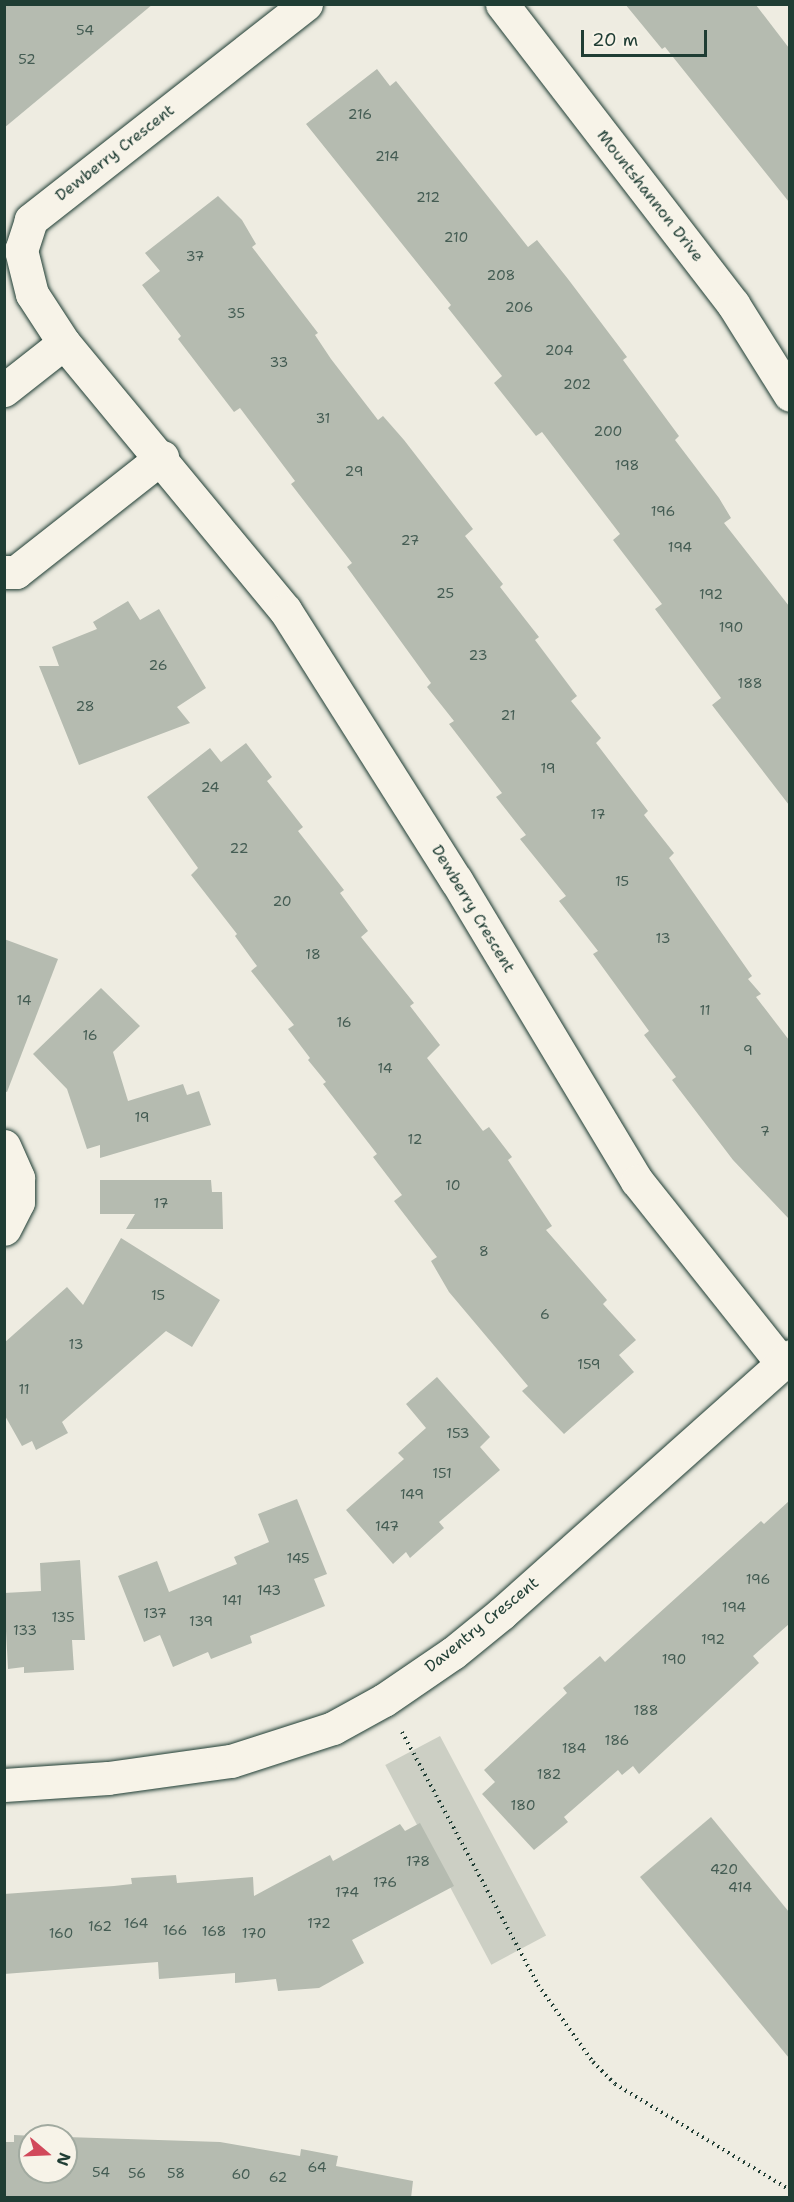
<!DOCTYPE html>
<html>
<head>
<meta charset="utf-8">
<style>
  body { margin:0 }
  #map { position:relative; width:794px; height:2202px; overflow:hidden; background:#eeece1; font-family:"Shantell Sans",sans-serif }
  div>[style] { position:absolute }
  .green>* { inset:0; background:#cccfc4; transform-origin:0 0 }
  .building>* { inset:0; background:#b5bbb0 }
  .path>* { height:4px; margin-top:-2px; transform-origin:0; background:repeating-linear-gradient(90deg,#1f3d34 0 1.5px,transparent 0 6px) }
  .roads { filter:drop-shadow(0 0 2px #1f3d34) drop-shadow(0 0 2px #1f3d34) }
  .minor>* { height:33px; margin:-16.5px; padding:0 16.5px; transform-origin:16.5px; border-radius:16.5px; background:#f7f3e8 }
  span { translate:-50% -50%; white-space:nowrap; text-align:center; line-height:1.15; -webkit-text-stroke:4.5px #f7f3e8; paint-order:stroke }
  .number-label { font-size:14px; color:#445c53 }
  .number-label span { -webkit-text-stroke-width:0 }
  .street-label { font-size:16px; color:#1f3d34 }
  .frame { position:absolute; inset:0; border:6px solid #1f3d34; pointer-events:none }
  .north { position:absolute; left:18px; top:2124px; width:60px; height:60px; box-sizing:border-box; background:#f7f3e8; border:2px solid #a1aaa0; border-radius:50%; rotate:109deg; font-size:16px; font-weight:700; line-height:24px; text-align:center; color:#1f3d34 }
  .north::after { content:''; display:block; margin:auto; width:21px; height:27px; background:#d1495b; clip-path:polygon(50% 0,100% 100%,50% 72%,0 100%) }
  .scale { position:absolute; left:581px; top:30px; width:126px; height:27px; box-sizing:border-box; border:3px solid #1f3d34; border-top:0; padding-left:8px; font-size:18px; line-height:21px; white-space:nowrap; color:#1f3d34; -webkit-text-stroke:4px #f7f3e8; paint-order:stroke }
</style>
</head>
<body>
<div id="map">
  <div class="green">
    <i style="left:440px;top:1736px;width:226px;height:62px;rotate:62deg"></i>
  </div>
  <div class="building">
    <i style="clip-path:polygon(4px 4px,153px 4px,4px 128px)"></i>
    <i style="clip-path:polygon(625px 4px,756px 5px,789px 48px,789px 202px,665px 47px,662px 49px)"></i>
    <i style="clip-path:polygon(377px 69px,390px 86px,396px 81px,528px 247px,537px 240px,568px 279px,627px 357px,623px 360px,679px 436px,675px 440px,719px 498px,731px 518px,724px 523px,789px 606px,789px 805px,712px 705px,721px 698px,655px 609px,662px 604px,613px 540px,620px 534px,542px 432px,536px 436px,494px 383px,502px 376px,448px 308px,451px 305px,306px 124px)"></i>
    <i style="clip-path:polygon(218px 196px,242px 220px,256px 244px,252px 247px,318px 333px,315px 335px,331px 359px,378px 420px,383px 416px,404px 440px,473px 529px,465px 536px,503px 584px,500px 587px,539px 637px,535px 640px,577px 696px,571px 701px,601px 738px,596px 743px,648px 811px,644px 815px,674px 853px,669px 858px,752px 976px,748px 979px,761px 994px,756px 997px,789px 1040px,789px 1219px,733px 1160px,672px 1080px,676px 1077px,644px 1035px,649px 1031px,593px 954px,598px 951px,559px 901px,566px 896px,520px 839px,526px 835px,496px 797px,502px 793px,449px 724px,454px 721px,427px 687px,431px 683px,347px 567px,352px 563px,291px 484px,295px 481px,240px 408px,234px 412px,178px 339px,181px 336px,142px 285px,160px 271px,145px 253px)"></i>
    <i style="clip-path:polygon(128px 601px,140px 620px,159px 609px,206px 688px,177px 707px,190px 723px,79px 765px,39px 666px,59px 666px,52px 647px,97px 629px,93px 622px)"></i>
    <i style="clip-path:polygon(246px 743px,272px 777px,267px 781px,303px 827px,298px 831px,344px 890px,340px 893px,368px 931px,361px 937px,414px 1003px,410px 1006px,440px 1045px,427px 1058px,483px 1131px,489px 1127px,512px 1157px,508px 1160px,552px 1226px,546px 1230px,607px 1300px,603px 1304px,636px 1340px,619px 1355px,634px 1372px,564px 1434px,522px 1391px,528px 1386px,449px 1292px,431px 1261px,437px 1257px,394px 1201px,402px 1195px,373px 1157px,377px 1154px,323px 1084px,326px 1082px,308px 1060px,310px 1058px,288px 1029px,294px 1025px,251px 971px,257px 966px,235px 936px,237px 934px,191px 875px,198px 868px,147px 797px,210px 748px,221px 762px)"></i>
    <i style="clip-path:polygon(4px 939px,58px 959px,7px 1092px,4px 1091px)"></i>
    <i style="clip-path:polygon(101px 988px,140px 1026px,113px 1052px,128px 1101px,183px 1084px,187px 1095px,199px 1091px,211px 1125px,100px 1158px,100px 1145px,87px 1149px,67px 1089px,33px 1054px)"></i>
    <i style="clip-path:polygon(100px 1180px,211px 1180px,212px 1192px,222px 1192px,223px 1229px,126px 1229px,135px 1214px,100px 1214px)"></i>
    <i style="clip-path:polygon(121px 1238px,220px 1300px,192px 1347px,166px 1331px,62px 1422px,68px 1433px,36px 1450px,32px 1441px,22px 1446px,4px 1414px,4px 1343px,67px 1287px,83px 1305px)"></i>
    <i style="clip-path:polygon(437px 1377px,490px 1437px,480px 1447px,500px 1470px,439px 1522px,444px 1528px,428px 1542px,410px 1558px,406px 1552px,393px 1564px,346px 1510px,404px 1459px,398px 1453px,426px 1428px,406px 1404px)"></i>
    <i style="clip-path:polygon(297px 1499px,327px 1574px,314px 1579px,325px 1606px,250px 1636px,252px 1643px,211px 1659px,208px 1652px,173px 1667px,160px 1635px,144px 1642px,118px 1576px,157px 1561px,169px 1592px,237px 1564px,234px 1557px,269px 1542px,258px 1514px)"></i>
    <i style="clip-path:polygon(789px 1501px,789px 1624px,753px 1656px,759px 1663px,639px 1774px,633px 1766px,622px 1775px,618px 1770px,564px 1817px,568px 1822px,534px 1850px,482px 1794px,495px 1782px,484px 1770px,567px 1693px,563px 1688px,600px 1656px,605px 1662px,761px 1521px,764px 1524px)"></i>
    <i style="clip-path:polygon(80px 1560px,85px 1640px,72px 1640px,74px 1670px,24px 1673px,24px 1667px,8px 1669px,4px 1593px,41px 1591px,40px 1563px)"></i>
    <i style="clip-path:polygon(711px 1817px,789px 1912px,789px 2058px,640px 1877px)"></i>
    <i style="clip-path:polygon(420px 1823px,454px 1886px,352px 1940px,364px 1963px,319px 1988px,278px 1991px,276px 1979px,235px 1983px,235px 1973px,159px 1979px,158px 1962px,4px 1974px,4px 1894px,114px 1886px,132px 1884px,131px 1878px,176px 1875px,177px 1883px,253px 1877px,254px 1896px,330px 1855px,333px 1861px,400px 1824px,405px 1831px)"></i>
    <i style="clip-path:polygon(14px 2135px,36px 2136px,30px 2136px,30px 2172px,66px 2172px,66px 2137px,220px 2142px,300px 2156px,301px 2149px,338px 2156px,336px 2166px,413px 2181px,411px 2198px,4px 2198px,4px 2142px,14px 2142px)"></i>
  </div>
  <div class="path">
    <i style="left:402px;top:1732px;width:287px;rotate:61.7deg"></i>
    <i style="left:538px;top:1985px;width:95px;rotate:54.5deg"></i>
    <i style="left:593px;top:2062px;width:31px;rotate:45deg"></i>
    <i style="left:615px;top:2084px;width:205px;rotate:31.2deg"></i>
  </div>
  <div class="roads">
    <div class="minor">
      <i style="left:306px;top:4px;width:350px;rotate:141.9deg"></i>
      <i style="left:31px;top:220px;width:32px;rotate:108deg"></i>
      <i style="left:21px;top:250px;width:45px;rotate:76deg"></i>
      <i style="left:32px;top:294px;width:59px;rotate:56.9deg"></i>
      <i style="left:64px;top:343px;width:347px;rotate:50.4deg"></i>
      <i style="left:285px;top:610px;width:320px;rotate:57.7deg"></i>
      <i style="left:456px;top:880px;width:351px;rotate:59deg"></i>
      <i style="left:637px;top:1181px;width:233px;rotate:51.5deg"></i>
      <i style="left:502px;top:4px;width:379px;rotate:52.4deg"></i>
      <i style="left:733px;top:304px;width:107px;rotate:57.9deg"></i>
      <i style="left:4px;top:390px;width:76px;rotate:-38.1deg"></i>
      <i style="left:4px;top:572px;width:12px"></i>
      <i style="left:16px;top:572px;width:186px;rotate:-38.2deg"></i>
      <i style="left:4px;top:1146px;width:35px;rotate:66deg"></i>
      <i style="left:18px;top:1178px;width:24px;rotate:90deg"></i>
      <i style="left:18px;top:1202px;width:30px;rotate:117deg"></i>
      <i style="left:4px;top:1785px;width:104px;rotate:-3.9deg"></i>
      <i style="left:108px;top:1778px;width:124px;rotate:-7.9deg"></i>
      <i style="left:231px;top:1761px;width:107px;rotate:-17.9deg"></i>
      <i style="left:333px;top:1728px;width:58px;rotate:-28.8deg"></i>
      <i style="left:384px;top:1700px;width:83px;rotate:-34.3deg"></i>
      <i style="left:453px;top:1653px;width:63px;rotate:-39.2deg"></i>
      <i style="left:502px;top:1613px;width:386px;rotate:-41.7deg"></i>
    </div>
  </div>
  <div class="number-label">
    <span style="left:85px;top:30px">54</span>
    <span style="left:27px;top:59px">52</span>
    <span style="left:360px;top:114px">216</span>
    <span style="left:387px;top:156px">214</span>
    <span style="left:428px;top:197px">212</span>
    <span style="left:456px;top:237px">210</span>
    <span style="left:195px;top:256px">37</span>
    <span style="left:501px;top:275px">208</span>
    <span style="left:519px;top:307px">206</span>
    <span style="left:236px;top:313px">35</span>
    <span style="left:559px;top:350px">204</span>
    <span style="left:279px;top:362px">33</span>
    <span style="left:577px;top:384px">202</span>
    <span style="left:323px;top:418px">31</span>
    <span style="left:608px;top:431px">200</span>
    <span style="left:627px;top:465px">198</span>
    <span style="left:354px;top:471px">29</span>
    <span style="left:663px;top:511px">196</span>
    <span style="left:410px;top:540px">27</span>
    <span style="left:680px;top:547px">194</span>
    <span style="left:445px;top:593px">25</span>
    <span style="left:711px;top:594px">192</span>
    <span style="left:731px;top:627px">190</span>
    <span style="left:478px;top:655px">23</span>
    <span style="left:158px;top:665px">26</span>
    <span style="left:750px;top:683px">188</span>
    <span style="left:85px;top:706px">28</span>
    <span style="left:508px;top:715px">21</span>
    <span style="left:548px;top:768px">19</span>
    <span style="left:210px;top:787px">24</span>
    <span style="left:598px;top:814px">17</span>
    <span style="left:239px;top:848px">22</span>
    <span style="left:622px;top:881px">15</span>
    <span style="left:282px;top:901px">20</span>
    <span style="left:663px;top:938px">13</span>
    <span style="left:313px;top:954px">18</span>
    <span style="left:24px;top:1000px">14</span>
    <span style="left:705px;top:1010px">11</span>
    <span style="left:344px;top:1022px">16</span>
    <span style="left:90px;top:1035px">16</span>
    <span style="left:748px;top:1050px">9</span>
    <span style="left:385px;top:1068px">14</span>
    <span style="left:142px;top:1117px">19</span>
    <span style="left:765px;top:1131px">7</span>
    <span style="left:415px;top:1139px">12</span>
    <span style="left:453px;top:1185px">10</span>
    <span style="left:161px;top:1203px">17</span>
    <span style="left:484px;top:1251px">8</span>
    <span style="left:158px;top:1295px">15</span>
    <span style="left:545px;top:1314px">6</span>
    <span style="left:76px;top:1344px">13</span>
    <span style="left:589px;top:1364px">159</span>
    <span style="left:24px;top:1389px">11</span>
    <span style="left:458px;top:1433px">153</span>
    <span style="left:442px;top:1473px">151</span>
    <span style="left:412px;top:1494px">149</span>
    <span style="left:387px;top:1526px">147</span>
    <span style="left:298px;top:1558px">145</span>
    <span style="left:758px;top:1579px">196</span>
    <span style="left:269px;top:1590px">143</span>
    <span style="left:232px;top:1600px">141</span>
    <span style="left:734px;top:1607px">194</span>
    <span style="left:155px;top:1613px">137</span>
    <span style="left:63px;top:1617px">135</span>
    <span style="left:201px;top:1621px">139</span>
    <span style="left:25px;top:1630px">133</span>
    <span style="left:713px;top:1639px">192</span>
    <span style="left:674px;top:1659px">190</span>
    <span style="left:646px;top:1710px">188</span>
    <span style="left:617px;top:1740px">186</span>
    <span style="left:574px;top:1748px">184</span>
    <span style="left:549px;top:1774px">182</span>
    <span style="left:523px;top:1805px">180</span>
    <span style="left:418px;top:1861px">178</span>
    <span style="left:724px;top:1869px">420</span>
    <span style="left:385px;top:1882px">176</span>
    <span style="left:740px;top:1887px">414</span>
    <span style="left:347px;top:1892px">174</span>
    <span style="left:136px;top:1923px">164</span>
    <span style="left:319px;top:1923px">172</span>
    <span style="left:100px;top:1926px">162</span>
    <span style="left:175px;top:1930px">166</span>
    <span style="left:214px;top:1931px">168</span>
    <span style="left:61px;top:1933px">160</span>
    <span style="left:254px;top:1933px">170</span>
    <span style="left:317px;top:2167px">64</span>
    <span style="left:101px;top:2172px">54</span>
    <span style="left:137px;top:2173px">56</span>
    <span style="left:176px;top:2173px">58</span>
    <span style="left:241px;top:2174px">60</span>
    <span style="left:278px;top:2177px">62</span>
  </div>
  <div class="street-label">
    <span style="left:115px;top:153px;rotate:-38deg">Dewberry Crescent</span>
    <span style="left:650px;top:196px;rotate:52deg">Mountshannon Drive</span>
    <span style="left:473px;top:909px;rotate:59deg">Dewberry Crescent</span>
    <span style="left:482px;top:1625px;rotate:-39deg">Daventry Crescent</span>
  </div>
  <div class="frame"></div>
  <div class="north">N</div>
  <div class="scale">20 m</div>
</div>
</body>
</html>
